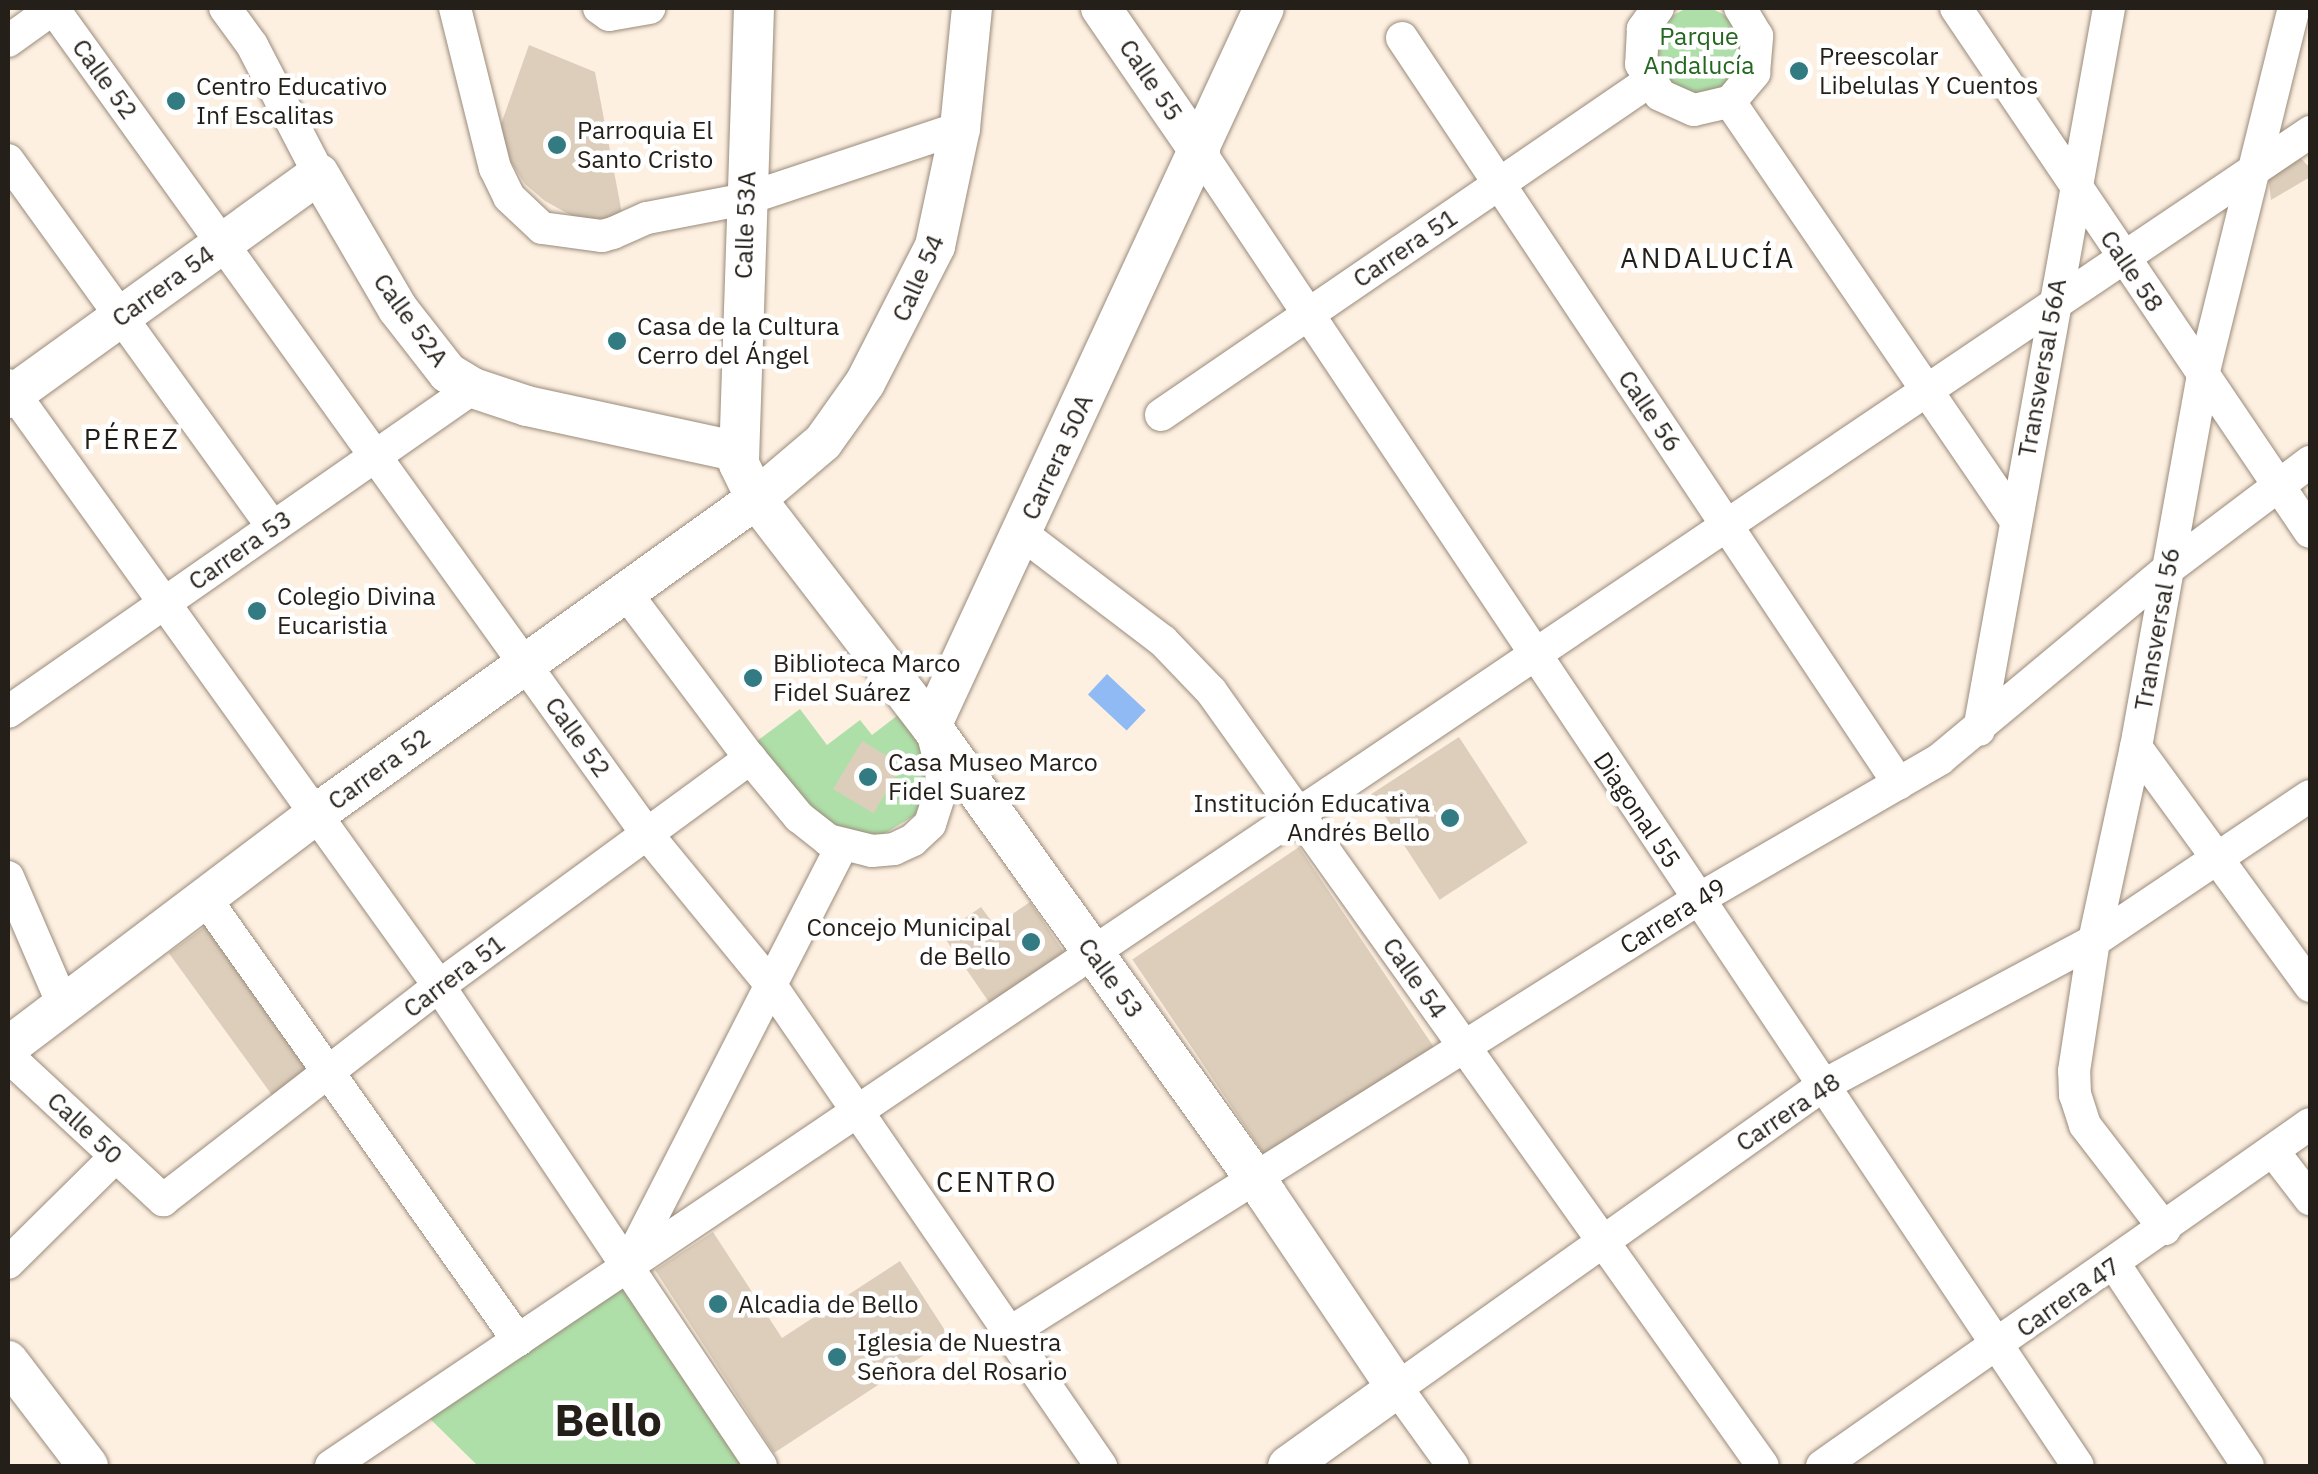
<!DOCTYPE html>
<html>
<head>
<meta charset="utf-8">
<style>
  body { margin:0 }
  #map { position:relative; width:2318px; height:1474px; overflow:hidden; background:#fdf0e1; font-family:"IBM Plex Sans",sans-serif }
  div>[style] { position:absolute }
  .green>* { inset:0; background:#afdfa9 }
  .round { border-radius:50% }
  .water>* { inset:0; background:#8fbaf3; transform-origin:0 0 }
  .building>* { inset:0; background:#dccebb; transform-origin:0 0 }
  .roads { filter:drop-shadow(0 0 2px #9a8b7b) drop-shadow(0 0 2px #9a8b7b) }
  .minor>* { height:32px; margin:-16px; padding:0 16px; transform-origin:16px; border-radius:16px; background:#fff }
  .major>* { height:40px; margin:-20px; padding:0 20px; transform-origin:20px; border-radius:20px; background:#fff }
  .dots>* { width:28px; height:28px; translate:-50% -50%; box-sizing:border-box; border:5px solid #fff; border-radius:50% }
  span { translate:-50% -50%; white-space:nowrap; text-align:center; line-height:1.15; -webkit-text-stroke:9px #fff; paint-order:stroke }
  .park-label { font-size:25px; color:#256720 }
  .poi-label { font-size:25px; color:#251f19 }
  .left { translate:0 -50%; text-align:left }
  .right { translate:-100% -50%; text-align:right }
  .street-label { font-size:25px; color:#251f19 }
  .neighbourhood-label { font-size:28px; color:#251f19; letter-spacing:2.5px }
  .town-label { font-size:45px; color:#251f19; font-weight:700 }
  .frame { position:absolute; inset:0; border:10px solid #251f19; pointer-events:none }
</style>
</head>
<body>
<div id="map">
  <div class="green">
    <i class="round" style="left:1656px;top:7px;width:86px;height:86px"></i>
    <i style="clip-path:polygon(800px 709px,827px 745px,860px 720px,872px 735px,902px 712px,918px 735px,931px 766px,926px 798px,915px 815px,874px 840px,847px 833px,812px 812px,757px 741px)"></i>
    <i style="clip-path:polygon(627px 1266px,744px 1466px,478px 1466px,418px 1407px)"></i>
  </div>
  <div class="water">
    <i style="left:1107px;top:674px;width:53px;height:28px;rotate:43deg"></i>
  </div>
  <div class="building">
    <i style="clip-path:polygon(529px 45px,595px 72px,624px 224px,574px 217px,545px 201px,525px 184px,511px 162px,500px 127px)"></i>
    <i style="clip-path:polygon(2298px 155px,2310px 168px,2310px 177px,2271px 200px,2268px 173px)"></i>
    <i style="left:1459px;top:737px;width:126px;height:105px;rotate:57deg"></i>
    <i style="left:862px;top:741px;width:47px;height:56px;rotate:31deg"></i>
    <i style="left:1299px;top:847px;width:246px;height:201px;rotate:56deg"></i>
    <i style="clip-path:polygon(1030px 902px,1067px 957px,993px 1008px,942px 934px,981px 907px,995px 926px)"></i>
    <i style="left:210px;top:923px;width:181px;height:51px;rotate:54deg"></i>
    <i style="clip-path:polygon(713px 1232px,782px 1338px,900px 1261px,950px 1338px,774px 1453px,655px 1270px)"></i>
  </div>
  <div class="roads">
    <div class="minor">
      <i style="left:53px;top:8px;width:1017px;rotate:54.28deg"></i>
      <i style="left:647px;top:834px;width:194px;rotate:50.6deg"></i>
      <i style="left:770px;top:984px;width:585px;rotate:55.52deg"></i>
      <i style="left:225px;top:8px;width:46px;rotate:53.9deg"></i>
      <i style="left:252px;top:45px;width:145px;rotate:62.6deg"></i>
      <i style="left:455px;top:8px;width:165px;rotate:76deg"></i>
      <i style="left:495px;top:168px;width:32px;rotate:64deg"></i>
      <i style="left:509px;top:197px;width:45px;rotate:43.2deg"></i>
      <i style="left:542px;top:228px;width:61px;rotate:7.6deg"></i>
      <i style="left:602px;top:236px;width:11px;rotate:-15deg"></i>
      <i style="left:613px;top:233px;width:37px;rotate:-24deg"></i>
      <i style="left:647px;top:218px;width:101px;rotate:-10.9deg"></i>
      <i style="left:746px;top:199px;width:225px;rotate:-18.4deg"></i>
      <i style="left:599px;top:8px;width:12px;rotate:35deg"></i>
      <i style="left:609px;top:15px;width:41px;rotate:-9.9deg"></i>
      <i style="left:1658px;top:8px;width:26px;rotate:126deg"></i>
      <i style="left:1643px;top:29px;width:35px;rotate:93deg"></i>
      <i style="left:1641px;top:64px;width:36px;rotate:58deg"></i>
      <i style="left:1660px;top:95px;width:37px;rotate:24deg"></i>
      <i style="left:1694px;top:110px;width:37px;rotate:-13deg"></i>
      <i style="left:1730px;top:102px;width:38px;rotate:-50deg"></i>
      <i style="left:1754px;top:73px;width:37px;rotate:-85deg"></i>
      <i style="left:1757px;top:36px;width:33px;rotate:-121deg"></i>
      <i style="left:1956px;top:8px;width:632px;rotate:55.96deg"></i>
      <i style="left:1402px;top:38px;width:896px;rotate:56.33deg"></i>
      <i style="left:8px;top:41px;width:57px;rotate:-35.7deg"></i>
      <i style="left:1730px;top:102px;width:507px;rotate:55.68deg"></i>
      <i style="left:1200px;top:152px;width:1580px;rotate:56.25deg"></i>
      <i style="left:8px;top:160px;width:453px;rotate:54.2deg"></i>
      <i style="left:8px;top:385px;width:740px;rotate:54.35deg"></i>
      <i style="left:439px;top:986px;width:578px;rotate:56.14deg"></i>
      <i style="left:1161px;top:415px;width:590px;rotate:-34.36deg"></i>
      <i style="left:1021px;top:533px;width:178px;rotate:37.3deg"></i>
      <i style="left:1163px;top:641px;width:69px;rotate:46.2deg"></i>
      <i style="left:1211px;top:691px;width:951px;rotate:54.54deg"></i>
      <i style="left:626px;top:593px;width:206px;rotate:53.1deg"></i>
      <i style="left:750px;top:758px;width:77px;rotate:50.3deg"></i>
      <i style="left:799px;top:817px;width:37px;rotate:38deg"></i>
      <i style="left:828px;top:840px;width:45px;rotate:14deg"></i>
      <i style="left:872px;top:851px;width:22px;rotate:-5deg"></i>
      <i style="left:894px;top:849px;width:21px;rotate:-25deg"></i>
      <i style="left:913px;top:840px;width:23px;rotate:-43deg"></i>
      <i style="left:930px;top:824px;width:32px;rotate:-72deg"></i>
      <i style="left:940px;top:794px;width:23px;rotate:-85deg"></i>
      <i style="left:942px;top:771px;width:38px;rotate:-104deg"></i>
      <i style="left:8px;top:712px;width:567px;rotate:-34.87deg"></i>
      <i style="left:1979px;top:730px;width:734px;rotate:-79.79deg"></i>
      <i style="left:2136px;top:747px;width:296px;rotate:53.9deg"></i>
      <i style="left:8px;top:877px;width:139px;rotate:66.7deg"></i>
      <i style="left:205px;top:898px;width:542px;rotate:54.7deg"></i>
      <i style="left:8px;top:1056px;width:212px;rotate:42.9deg"></i>
      <i style="left:163px;top:1200px;width:349px;rotate:-37.8deg"></i>
      <i style="left:439px;top:986px;width:386px;rotate:-36.2deg"></i>
      <i style="left:2273px;top:1151px;width:61px;rotate:52.4deg"></i>
      <i style="left:2165px;top:1229px;width:131px;rotate:-127.6deg"></i>
      <i style="left:2085px;top:1125px;width:32px;rotate:-108deg"></i>
      <i style="left:2075px;top:1095px;width:24px;rotate:-92deg"></i>
      <i style="left:2074px;top:1071px;width:132px;rotate:-81.3deg"></i>
      <i style="left:2094px;top:941px;width:198px;rotate:-77.8deg"></i>
      <i style="left:2136px;top:747px;width:378px;rotate:-79.8deg"></i>
      <i style="left:2203px;top:375px;width:378px;rotate:-76.1deg"></i>
      <i style="left:629px;top:1262px;width:467px;rotate:-62.9deg"></i>
      <i style="left:8px;top:1263px;width:152px;rotate:-44.7deg"></i>
      <i style="left:2115px;top:1265px;width:241px;rotate:56.5deg"></i>
      <i style="left:1009px;top:1333px;width:813px;rotate:-32.18deg"></i>
      <i style="left:1697px;top:900px;width:281px;rotate:-30.1deg"></i>
      <i style="left:1940px;top:759px;width:297px;rotate:-39.8deg"></i>
      <i style="left:2168px;top:569px;width:178px;rotate:-37deg"></i>
      <i style="left:331px;top:1466px;width:2387px;rotate:-33.98deg"></i>
      <i style="left:1453px;top:1466px;width:96px;rotate:-125.7deg"></i>
      <i style="left:1397px;top:1388px;width:521px;rotate:-35.4deg"></i>
      <i style="left:1822px;top:1086px;width:308px;rotate:-28.1deg"></i>
      <i style="left:2094px;top:941px;width:260px;rotate:-33.9deg"></i>
      <i style="left:1822px;top:1466px;width:596px;rotate:-35.02deg"></i>
    </div>
    <div class="major">
      <i style="left:754px;top:8px;width:456px;rotate:91.9deg"></i>
      <i style="left:739px;top:464px;width:39px;rotate:64deg"></i>
      <i style="left:756px;top:499px;width:287px;rotate:52.4deg"></i>
      <i style="left:931px;top:726px;width:576px;rotate:54.4deg"></i>
      <i style="left:1266px;top:1194px;width:234px;rotate:56deg"></i>
      <i style="left:1397px;top:1388px;width:134px;rotate:144.4deg"></i>
      <i style="left:1101px;top:8px;width:175px;rotate:55.5deg"></i>
      <i style="left:8px;top:398px;width:383px;rotate:-35.8deg"></i>
      <i style="left:319px;top:174px;width:156px;rotate:59.7deg"></i>
      <i style="left:398px;top:309px;width:81px;rotate:52deg"></i>
      <i style="left:448px;top:373px;width:29px;rotate:31deg"></i>
      <i style="left:473px;top:388px;width:57px;rotate:18.4deg"></i>
      <i style="left:527px;top:406px;width:214px;rotate:12.2deg"></i>
      <i style="left:931px;top:726px;width:791px;rotate:-65.12deg"></i>
      <i style="left:8px;top:1047px;width:386px;rotate:-37.1deg"></i>
      <i style="left:316px;top:814px;width:541px;rotate:-35.6deg"></i>
      <i style="left:756px;top:499px;width:88px;rotate:-40.4deg"></i>
      <i style="left:823px;top:442px;width:72px;rotate:-54.6deg"></i>
      <i style="left:865px;top:383px;width:154px;rotate:-62.9deg"></i>
      <i style="left:935px;top:246px;width:121px;rotate:-78deg"></i>
      <i style="left:960px;top:128px;width:121px;rotate:-84.3deg"></i>
      <i style="left:8px;top:1361px;width:132px;rotate:52.7deg"></i>
    </div>
  </div>
  <div class="dots">
    <i style="left:1799px;top:71px;background:#337b83"></i>
    <i style="left:176px;top:101px;background:#337b83"></i>
    <i style="left:557px;top:145px;background:#337b83"></i>
    <i style="left:617px;top:341px;background:#337b83"></i>
    <i style="left:257px;top:611px;background:#337b83"></i>
    <i style="left:753px;top:678px;background:#337b83"></i>
    <i style="left:868px;top:777px;background:#337b83"></i>
    <i style="left:1450px;top:818px;background:#337b83"></i>
    <i style="left:1031px;top:942px;background:#337b83"></i>
    <i style="left:718px;top:1304px;background:#337b83"></i>
    <i style="left:837px;top:1357px;background:#337b83"></i>
  </div>
  <div class="park-label">
    <span style="left:1699px;top:51px">Parque<br>Andalucía</span>
  </div>
  <div class="poi-label">
    <span class="left" style="left:1819px;top:71px">Preescolar<br>Libelulas Y Cuentos</span>
    <span class="left" style="left:196px;top:101px">Centro Educativo<br>Inf Escalitas</span>
    <span class="left" style="left:577px;top:145px">Parroquia El<br>Santo Cristo</span>
    <span class="left" style="left:637px;top:341px">Casa de la Cultura<br>Cerro del Ángel</span>
    <span class="left" style="left:277px;top:611px">Colegio Divina<br>Eucaristia</span>
    <span class="left" style="left:773px;top:678px">Biblioteca Marco<br>Fidel Suárez</span>
    <span class="left" style="left:888px;top:777px">Casa Museo Marco<br>Fidel Suarez</span>
    <span class="right" style="left:1430px;top:818px">Institución Educativa<br>Andrés Bello</span>
    <span class="right" style="left:1011px;top:942px">Concejo Municipal<br>de Bello</span>
    <span class="left" style="left:738px;top:1304px">Alcadia de Bello</span>
    <span class="left" style="left:857px;top:1357px">Iglesia de Nuestra<br>Señora del Rosario</span>
  </div>
  <div class="street-label">
    <span style="left:105px;top:79px;rotate:54deg">Calle 52</span>
    <span style="left:1151px;top:80px;rotate:56deg">Calle 55</span>
    <span style="left:745px;top:225px;rotate:-88deg">Calle 53A</span>
    <span style="left:1405px;top:248px;rotate:-34deg">Carrera 51</span>
    <span style="left:2132px;top:271px;rotate:56deg">Calle 58</span>
    <span style="left:918px;top:278px;rotate:-66deg">Calle 54</span>
    <span style="left:163px;top:286px;rotate:-36deg">Carrera 54</span>
    <span style="left:411px;top:320px;rotate:54deg">Calle 52A</span>
    <span style="left:2042px;top:368px;rotate:-80deg">Transversal 56A</span>
    <span style="left:1650px;top:411px;rotate:56deg">Calle 56</span>
    <span style="left:1057px;top:457px;rotate:-65deg">Carrera 50A</span>
    <span style="left:240px;top:550px;rotate:-35deg">Carrera 53</span>
    <span style="left:2157px;top:629px;rotate:-80deg">Transversal 56</span>
    <span style="left:578px;top:737px;rotate:54deg">Calle 52</span>
    <span style="left:379px;top:769px;rotate:-36deg">Carrera 52</span>
    <span style="left:1637px;top:810px;rotate:56deg">Diagonal 55</span>
    <span style="left:1673px;top:916px;rotate:-32deg">Carrera 49</span>
    <span style="left:454px;top:976px;rotate:-37deg">Carrera 51</span>
    <span style="left:1111px;top:978px;rotate:54deg">Calle 53</span>
    <span style="left:1415px;top:978px;rotate:55deg">Calle 54</span>
    <span style="left:1788px;top:1112px;rotate:-34deg">Carrera 48</span>
    <span style="left:85px;top:1128px;rotate:43deg">Calle 50</span>
    <span style="left:2068px;top:1297px;rotate:-35deg">Carrera 47</span>
  </div>
  <div class="neighbourhood-label">
    <span style="left:1708px;top:258px">ANDALUCÍA</span>
    <span style="left:132px;top:439px">PÉREZ</span>
    <span style="left:997px;top:1182px">CENTRO</span>
  </div>
  <div class="town-label">
    <span style="left:608px;top:1420px">Bello</span>
  </div>
  <div class="frame"></div>
</div>
</body>
</html>
